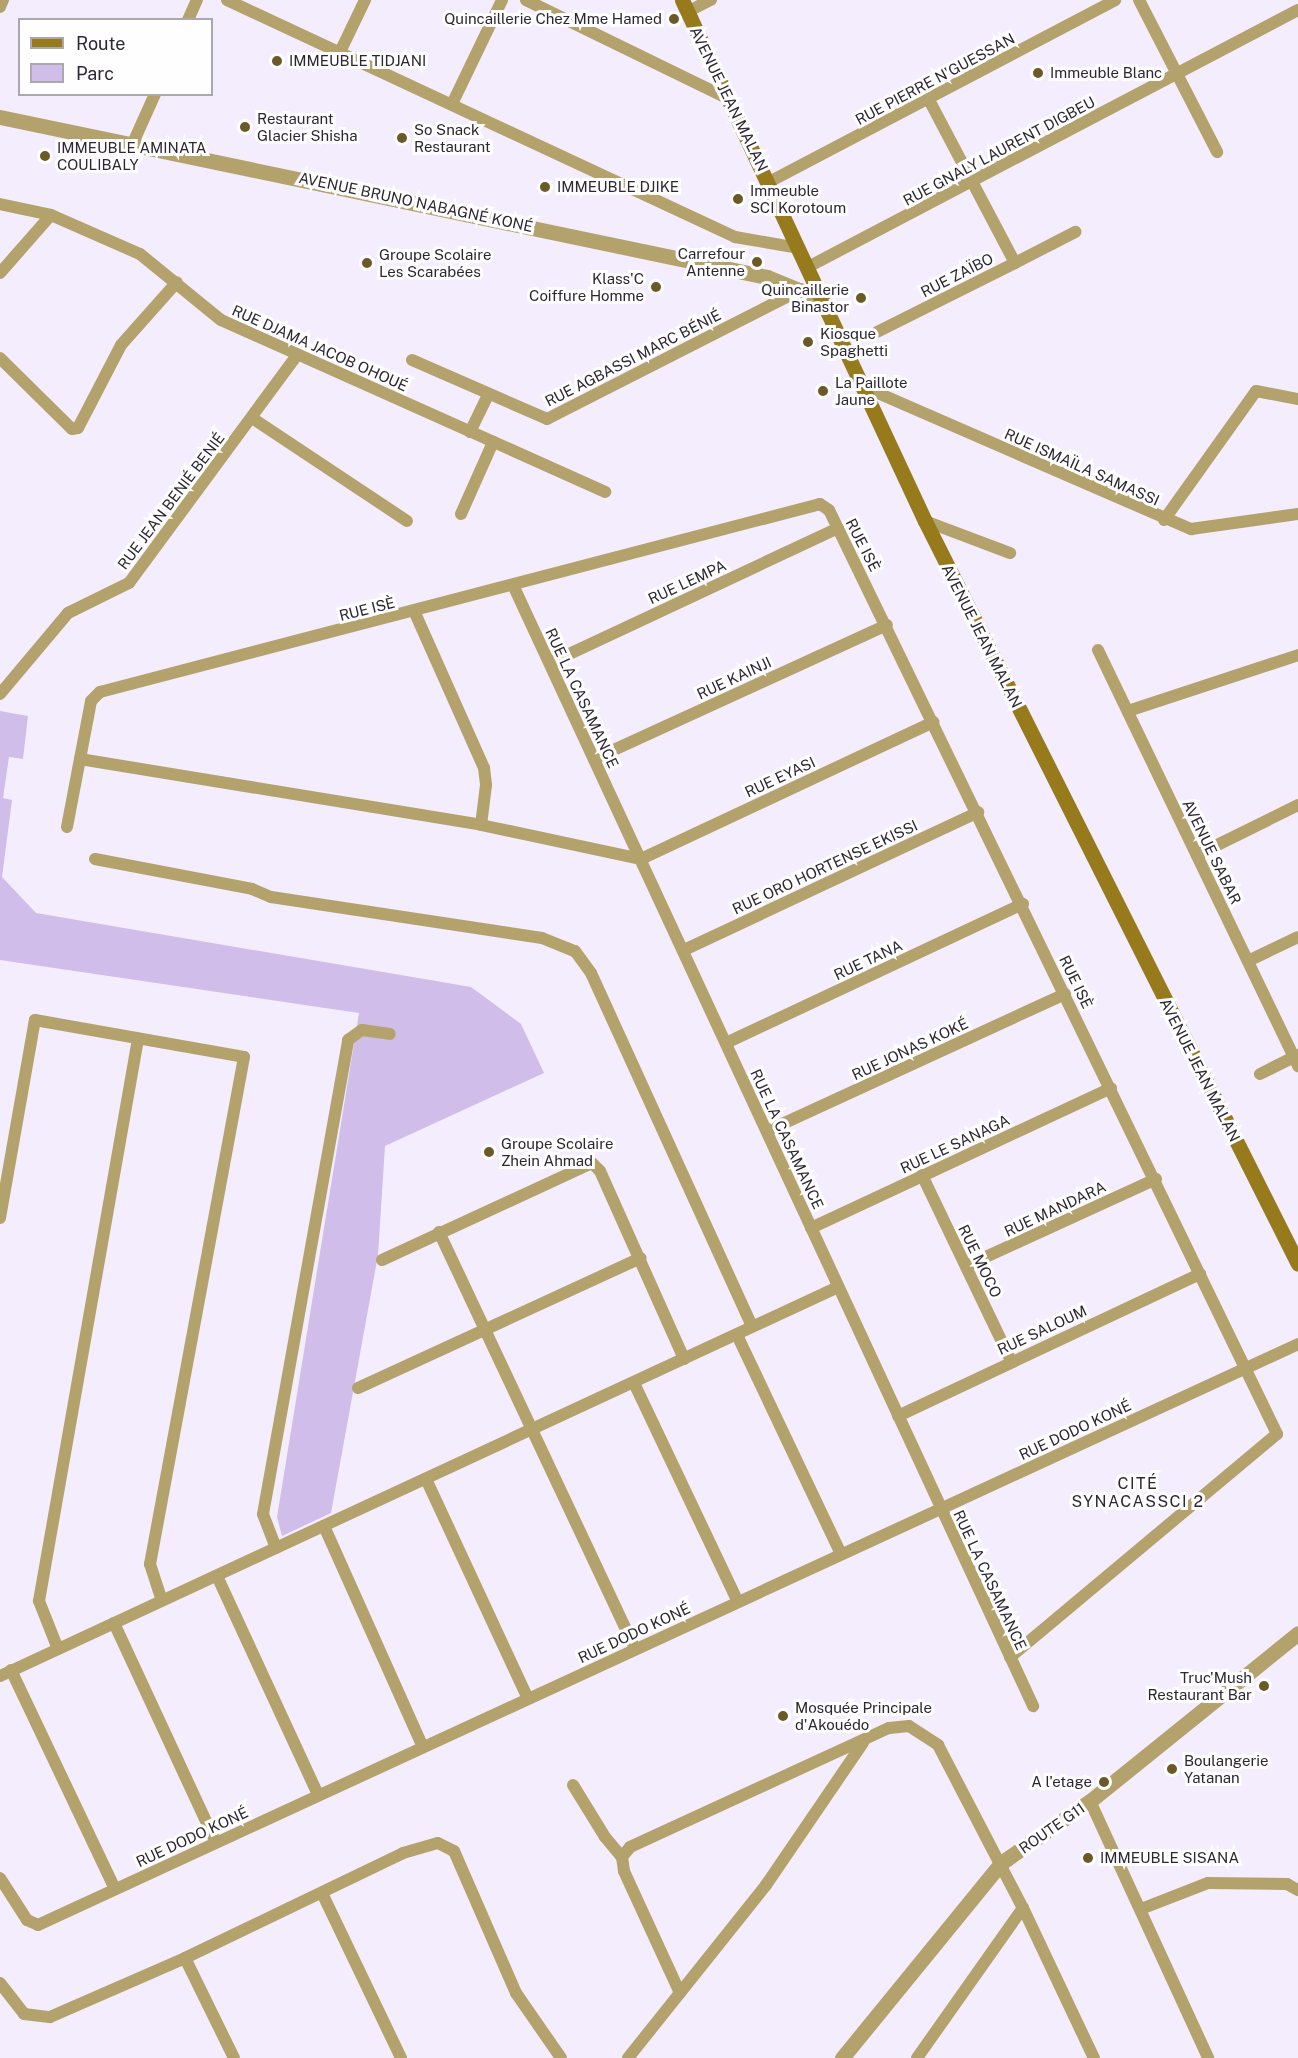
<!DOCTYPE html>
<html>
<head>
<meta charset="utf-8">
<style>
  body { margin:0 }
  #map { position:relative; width:1298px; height:2058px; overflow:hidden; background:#f4edfe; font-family:"Public Sans",sans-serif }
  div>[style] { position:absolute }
  .green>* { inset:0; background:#d0bdea }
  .minor>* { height:12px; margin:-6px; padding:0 6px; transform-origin:6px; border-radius:6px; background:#b4a26c }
  .tertiary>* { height:15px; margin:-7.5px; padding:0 7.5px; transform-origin:7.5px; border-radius:7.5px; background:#b4a26c }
  .secondary>* { height:15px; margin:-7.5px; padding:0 7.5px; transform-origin:7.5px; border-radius:7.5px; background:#977a1b }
  .dots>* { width:16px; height:16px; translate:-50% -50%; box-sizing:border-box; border:3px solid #fefefe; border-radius:50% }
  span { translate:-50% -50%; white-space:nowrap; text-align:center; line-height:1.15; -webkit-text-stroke:6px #fefefe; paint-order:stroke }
  .poi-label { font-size:15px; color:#2c2732 }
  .right { translate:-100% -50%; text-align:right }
  .left { translate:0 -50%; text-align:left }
  .street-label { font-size:15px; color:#2c2732 }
  .neighbourhood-label { font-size:16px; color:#2c2732; letter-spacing:1.5px }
  .legend { position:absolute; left:18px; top:18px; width:195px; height:78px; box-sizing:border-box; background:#fefefe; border:2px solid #aaa8ac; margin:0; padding:8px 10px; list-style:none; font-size:18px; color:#2c2732 }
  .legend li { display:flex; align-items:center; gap:12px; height:30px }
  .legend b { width:30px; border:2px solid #aaa8ac }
</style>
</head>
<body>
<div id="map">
  <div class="green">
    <i style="clip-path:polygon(0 711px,28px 716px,23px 759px,9px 757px,3px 798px,12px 800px,2px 877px,36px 913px,471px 987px,521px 1024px,544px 1073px,385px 1146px,378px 1255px,331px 1513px,282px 1536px,277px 1517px,359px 1013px,0 960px)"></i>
  </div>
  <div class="minor">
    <i style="left:227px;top:0;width:561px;rotate:25.01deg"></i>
    <i style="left:735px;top:237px;width:65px;rotate:9.8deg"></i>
    <i style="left:526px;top:0;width:226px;rotate:26deg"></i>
    <i style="left:1139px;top:0;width:171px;rotate:62.8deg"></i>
    <i style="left:0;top:7px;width:8px;rotate:-67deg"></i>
    <i style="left:687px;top:12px;width:27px;rotate:-27deg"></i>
    <i style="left:188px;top:20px;width:22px;rotate:-66deg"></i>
    <i style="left:340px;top:52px;width:58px;rotate:-64.3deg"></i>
    <i style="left:453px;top:102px;width:113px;rotate:-64.3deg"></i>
    <i style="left:133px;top:143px;width:54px;rotate:-65.8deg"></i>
    <i style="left:769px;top:182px;width:391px;rotate:-27.7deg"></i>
    <i style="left:0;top:204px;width:52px;rotate:12.2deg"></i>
    <i style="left:51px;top:215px;width:97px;rotate:23.7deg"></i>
    <i style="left:140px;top:254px;width:104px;rotate:39.2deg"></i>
    <i style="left:221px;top:320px;width:421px;rotate:24.1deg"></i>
    <i style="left:1015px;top:263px;width:68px;rotate:-27.3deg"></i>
    <i style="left:808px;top:267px;width:553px;rotate:-27.68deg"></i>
    <i style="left:0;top:273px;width:77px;rotate:-48.7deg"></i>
    <i style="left:877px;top:332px;width:154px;rotate:-26.6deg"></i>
    <i style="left:1015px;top:263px;width:184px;rotate:-117.8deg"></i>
    <i style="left:0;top:358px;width:101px;rotate:44.6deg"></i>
    <i style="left:72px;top:429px;width:6px;rotate:-9deg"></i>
    <i style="left:78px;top:428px;width:93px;rotate:-62.6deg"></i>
    <i style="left:121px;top:345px;width:84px;rotate:-48.4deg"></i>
    <i style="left:412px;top:360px;width:147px;rotate:23.6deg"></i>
    <i style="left:547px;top:419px;width:284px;rotate:-27deg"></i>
    <i style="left:864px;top:387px;width:357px;rotate:23.5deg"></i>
    <i style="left:1191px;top:529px;width:108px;rotate:-8deg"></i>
    <i style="left:252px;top:418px;width:186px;rotate:33.6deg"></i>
    <i style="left:470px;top:432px;width:41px;rotate:-64.1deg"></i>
    <i style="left:461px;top:514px;width:79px;rotate:-66deg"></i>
    <i style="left:1164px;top:520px;width:158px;rotate:-54.5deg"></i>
    <i style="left:1256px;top:391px;width:43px;rotate:10.8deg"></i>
    <i style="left:925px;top:521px;width:91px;rotate:20.6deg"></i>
    <i style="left:513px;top:585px;width:1236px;rotate:65.11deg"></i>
    <i style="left:415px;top:613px;width:170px;rotate:66deg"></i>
    <i style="left:484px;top:768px;width:17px;rotate:83deg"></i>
    <i style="left:486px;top:785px;width:40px;rotate:97.1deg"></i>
    <i style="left:1098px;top:650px;width:462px;rotate:64.3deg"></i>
    <i style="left:550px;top:663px;width:318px;rotate:-25.1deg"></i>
    <i style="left:0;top:694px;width:106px;rotate:-50deg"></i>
    <i style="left:68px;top:613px;width:68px;rotate:-26.2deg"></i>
    <i style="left:129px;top:583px;width:283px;rotate:-53.6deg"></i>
    <i style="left:1128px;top:711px;width:179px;rotate:-18.2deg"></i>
    <i style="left:80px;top:759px;width:406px;rotate:9.3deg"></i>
    <i style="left:481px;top:825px;width:164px;rotate:12deg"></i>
    <i style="left:641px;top:859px;width:323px;rotate:-25.1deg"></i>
    <i style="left:594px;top:759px;width:322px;rotate:-24.6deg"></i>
    <i style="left:67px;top:827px;width:128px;rotate:-79.2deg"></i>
    <i style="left:91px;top:701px;width:13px;rotate:-45deg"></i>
    <i style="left:100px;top:692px;width:744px;rotate:-14.63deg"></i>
    <i style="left:820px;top:504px;width:11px;rotate:34deg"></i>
    <i style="left:829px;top:510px;width:1027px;rotate:64.13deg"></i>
    <i style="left:1277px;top:1434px;width:348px;rotate:140.1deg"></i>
    <i style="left:1197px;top:855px;width:113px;rotate:-26.3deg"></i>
    <i style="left:95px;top:859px;width:160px;rotate:10.8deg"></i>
    <i style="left:252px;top:889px;width:21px;rotate:23deg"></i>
    <i style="left:271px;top:897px;width:274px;rotate:8.6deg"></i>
    <i style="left:542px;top:938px;width:35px;rotate:22deg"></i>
    <i style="left:575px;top:951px;width:27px;rotate:54deg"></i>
    <i style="left:591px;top:973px;width:388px;rotate:65.5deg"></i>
    <i style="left:684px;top:950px;width:325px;rotate:-25.1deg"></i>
    <i style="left:1248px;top:961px;width:55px;rotate:-25.6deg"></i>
    <i style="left:726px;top:1043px;width:328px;rotate:-25.1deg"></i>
    <i style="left:1260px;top:1074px;width:42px;rotate:-26.6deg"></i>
    <i style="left:767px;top:1131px;width:328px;rotate:-24.7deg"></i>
    <i style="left:922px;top:1175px;width:206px;rotate:64.4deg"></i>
    <i style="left:0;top:1218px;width:201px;rotate:-80deg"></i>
    <i style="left:35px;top:1020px;width:212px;rotate:10deg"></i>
    <i style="left:244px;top:1057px;width:516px;rotate:100.5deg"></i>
    <i style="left:150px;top:1564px;width:38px;rotate:72deg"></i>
    <i style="left:811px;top:1228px;width:331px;rotate:-25deg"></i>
    <i style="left:439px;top:1232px;width:461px;rotate:64.8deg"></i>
    <i style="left:382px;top:1260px;width:231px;rotate:-24.8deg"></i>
    <i style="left:592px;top:1163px;width:11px;rotate:45deg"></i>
    <i style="left:600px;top:1171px;width:206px;rotate:65.9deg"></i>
    <i style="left:966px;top:1266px;width:209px;rotate:-24.6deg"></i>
    <i style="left:737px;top:1335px;width:242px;rotate:64.6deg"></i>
    <i style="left:634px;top:1383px;width:242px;rotate:64.6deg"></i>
    <i style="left:358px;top:1388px;width:311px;rotate:-24.7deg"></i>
    <i style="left:898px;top:1416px;width:334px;rotate:-25.2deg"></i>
    <i style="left:426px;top:1479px;width:242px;rotate:65.1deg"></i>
    <i style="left:324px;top:1526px;width:242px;rotate:65.9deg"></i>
    <i style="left:276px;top:1548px;width:36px;rotate:-111deg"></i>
    <i style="left:263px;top:1514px;width:482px;rotate:-79.8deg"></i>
    <i style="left:348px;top:1040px;width:17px;rotate:-36deg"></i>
    <i style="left:362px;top:1030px;width:28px;rotate:8deg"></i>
    <i style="left:217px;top:1576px;width:241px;rotate:65.2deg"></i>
    <i style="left:114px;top:1623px;width:242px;rotate:65.1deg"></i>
    <i style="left:58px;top:1649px;width:52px;rotate:-111.6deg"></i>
    <i style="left:39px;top:1601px;width:571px;rotate:-80.01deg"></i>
    <i style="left:11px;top:1670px;width:242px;rotate:64.6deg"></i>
    <i style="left:0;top:1676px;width:924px;rotate:-24.9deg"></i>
    <i style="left:573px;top:1785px;width:61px;rotate:58.4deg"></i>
    <i style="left:605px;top:1837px;width:26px;rotate:50deg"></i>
    <i style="left:1090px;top:1801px;width:283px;rotate:65.3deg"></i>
    <i style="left:0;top:1878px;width:50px;rotate:57.3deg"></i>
    <i style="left:27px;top:1920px;width:12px;rotate:24deg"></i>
    <i style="left:38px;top:1925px;width:1388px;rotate:-24.75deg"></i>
    <i style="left:322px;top:1893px;width:183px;rotate:64.4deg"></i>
    <i style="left:1141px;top:1909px;width:72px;rotate:-21.2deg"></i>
    <i style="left:1208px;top:1883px;width:79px;rotate:0.7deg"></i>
    <i style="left:1287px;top:1884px;width:13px;rotate:29deg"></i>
    <i style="left:185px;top:1958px;width:111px;rotate:63.9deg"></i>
    <i style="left:0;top:1983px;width:39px;rotate:52deg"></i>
    <i style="left:24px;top:2014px;width:26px;rotate:7deg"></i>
    <i style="left:50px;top:2017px;width:147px;rotate:-23.6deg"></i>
    <i style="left:185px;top:1958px;width:242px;rotate:-25.7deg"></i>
    <i style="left:403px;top:1853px;width:36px;rotate:-16deg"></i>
    <i style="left:438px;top:1843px;width:18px;rotate:27deg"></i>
    <i style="left:454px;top:1851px;width:155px;rotate:66.4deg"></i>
    <i style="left:516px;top:1993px;width:79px;rotate:55.3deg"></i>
    <i style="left:680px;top:1993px;width:134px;rotate:-114.7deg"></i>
    <i style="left:624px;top:1871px;width:14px;rotate:-98deg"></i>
    <i style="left:622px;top:1857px;width:13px;rotate:-51deg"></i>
    <i style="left:630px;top:1847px;width:285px;rotate:-24.7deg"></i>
    <i style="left:889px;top:1728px;width:20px;rotate:-6deg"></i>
    <i style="left:909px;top:1726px;width:35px;rotate:33deg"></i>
    <i style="left:938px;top:1745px;width:184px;rotate:62.5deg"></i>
    <i style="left:1023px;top:1908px;width:166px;rotate:64.7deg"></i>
    <i style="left:628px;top:2058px;width:221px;rotate:-51.4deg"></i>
    <i style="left:766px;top:1885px;width:172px;rotate:-55.7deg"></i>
    <i style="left:917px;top:2058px;width:184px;rotate:-54.8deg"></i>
  </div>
  <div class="tertiary">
    <i style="left:0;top:117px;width:784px;rotate:11.78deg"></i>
    <i style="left:767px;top:277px;width:35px;rotate:22deg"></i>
    <i style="left:800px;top:290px;width:30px;rotate:33deg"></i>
    <i style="left:842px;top:2058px;width:252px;rotate:-50.8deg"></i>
    <i style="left:1001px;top:1863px;width:108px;rotate:-34.9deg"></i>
    <i style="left:1090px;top:1801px;width:267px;rotate:-38.9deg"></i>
  </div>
  <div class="secondary">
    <i style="left:682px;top:0;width:575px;rotate:65deg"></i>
    <i style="left:925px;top:521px;width:831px;rotate:63.34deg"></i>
  </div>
  <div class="dots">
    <i style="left:674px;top:19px;background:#6b5a28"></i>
    <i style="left:277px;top:61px;background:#6b5a28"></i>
    <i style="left:1038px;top:73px;background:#6b5a28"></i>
    <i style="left:245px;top:127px;background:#6b5a28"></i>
    <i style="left:402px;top:138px;background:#6b5a28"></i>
    <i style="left:45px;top:156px;background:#6b5a28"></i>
    <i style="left:545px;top:187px;background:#6b5a28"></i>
    <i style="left:738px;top:199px;background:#6b5a28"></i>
    <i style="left:757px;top:262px;background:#6b5a28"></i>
    <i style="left:367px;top:263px;background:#6b5a28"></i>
    <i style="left:656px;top:287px;background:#6b5a28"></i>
    <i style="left:861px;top:298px;background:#6b5a28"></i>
    <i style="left:808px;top:342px;background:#6b5a28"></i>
    <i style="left:823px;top:391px;background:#6b5a28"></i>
    <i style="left:489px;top:1152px;background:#6b5a28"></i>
    <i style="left:1264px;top:1686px;background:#6b5a28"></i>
    <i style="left:783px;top:1716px;background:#6b5a28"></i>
    <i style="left:1172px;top:1769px;background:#6b5a28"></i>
    <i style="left:1104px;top:1782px;background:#6b5a28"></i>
    <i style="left:1088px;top:1858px;background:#6b5a28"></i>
  </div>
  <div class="poi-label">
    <span class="right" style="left:662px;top:19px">Quincaillerie Chez Mme Hamed</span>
    <span class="left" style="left:289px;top:61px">IMMEUBLE TIDJANI</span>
    <span class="left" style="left:1050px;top:73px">Immeuble Blanc</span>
    <span class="left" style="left:257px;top:127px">Restaurant<br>Glacier Shisha</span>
    <span class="left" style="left:414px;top:138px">So Snack<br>Restaurant</span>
    <span class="left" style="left:57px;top:156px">IMMEUBLE AMINATA<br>COULIBALY</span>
    <span class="left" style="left:557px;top:187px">IMMEUBLE DJIKE</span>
    <span class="left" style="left:750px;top:199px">Immeuble<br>SCI Korotoum</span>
    <span class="right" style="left:745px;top:262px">Carrefour<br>Antenne</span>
    <span class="left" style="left:379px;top:263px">Groupe Scolaire<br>Les Scarabées</span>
    <span class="right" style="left:644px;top:287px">Klass'C<br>Coiffure Homme</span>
    <span class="right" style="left:849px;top:298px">Quincaillerie<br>Binastor</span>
    <span class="left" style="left:820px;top:342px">Kiosque<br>Spaghetti</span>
    <span class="left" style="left:835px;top:391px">La Paillote<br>Jaune</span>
    <span class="left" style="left:501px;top:1152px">Groupe Scolaire<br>Zhein Ahmad</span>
    <span class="right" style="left:1252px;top:1686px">Truc'Mush<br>Restaurant Bar</span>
    <span class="left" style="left:795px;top:1716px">Mosquée Principale<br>d'Akouédo</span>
    <span class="left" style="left:1184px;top:1769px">Boulangerie<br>Yatanan</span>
    <span class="right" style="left:1092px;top:1782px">A l'etage</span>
    <span class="left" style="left:1100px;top:1858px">IMMEUBLE SISANA</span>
  </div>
  <div class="street-label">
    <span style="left:935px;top:79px;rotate:-28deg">RUE PIERRE N'GUESSAN</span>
    <span style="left:729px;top:99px;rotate:64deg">AVENUE JEAN MALAN</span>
    <span style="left:999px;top:151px;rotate:-28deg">RUE GNALY LAURENT DIGBEU</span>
    <span style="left:416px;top:202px;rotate:12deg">AVENUE BRUNO NABAGNÉ KONÉ</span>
    <span style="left:957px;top:275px;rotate:-27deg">RUE ZAÏBO</span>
    <span style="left:320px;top:348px;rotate:24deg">RUE DJAMA JACOB OHOUÉ</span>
    <span style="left:633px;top:358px;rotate:-27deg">RUE AGBASSI MARC BÉNIÉ</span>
    <span style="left:1082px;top:467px;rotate:24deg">RUE ISMAÏLA SAMASSI</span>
    <span style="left:171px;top:501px;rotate:-53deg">RUE JEAN BENIÉ BENIÉ</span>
    <span style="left:863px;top:545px;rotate:63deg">RUE ISÈ</span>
    <span style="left:687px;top:582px;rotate:-25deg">RUE LEMPA</span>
    <span style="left:367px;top:609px;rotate:-14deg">RUE ISÈ</span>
    <span style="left:982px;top:636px;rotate:63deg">AVENUE JEAN MALAN</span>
    <span style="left:734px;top:678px;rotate:-25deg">RUE KAINJI</span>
    <span style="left:582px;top:698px;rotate:65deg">RUE LA CASAMANCE</span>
    <span style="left:780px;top:777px;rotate:-25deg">RUE EYASI</span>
    <span style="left:1212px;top:852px;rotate:64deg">AVENUE SABAR</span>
    <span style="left:825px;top:867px;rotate:-25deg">RUE ORO HORTENSE EKISSI</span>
    <span style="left:868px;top:960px;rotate:-25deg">RUE TANA</span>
    <span style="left:1076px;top:982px;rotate:64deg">RUE ISÈ</span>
    <span style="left:910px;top:1049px;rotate:-25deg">RUE JONAS KOKÉ</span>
    <span style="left:1200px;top:1070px;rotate:63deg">AVENUE JEAN MALAN</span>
    <span style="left:787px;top:1139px;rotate:65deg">RUE LA CASAMANCE</span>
    <span style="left:955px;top:1144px;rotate:-25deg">RUE LE SANAGA</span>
    <span style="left:1055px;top:1209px;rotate:-25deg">RUE MANDARA</span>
    <span style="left:980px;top:1261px;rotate:64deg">RUE MOCO</span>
    <span style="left:1042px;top:1330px;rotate:-25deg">RUE SALOUM</span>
    <span style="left:1075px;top:1430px;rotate:-25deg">RUE DODO KONÉ</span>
    <span style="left:990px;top:1580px;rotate:65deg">RUE LA CASAMANCE</span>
    <span style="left:634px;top:1633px;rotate:-25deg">RUE DODO KONÉ</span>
    <span style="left:1052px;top:1828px;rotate:-35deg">ROUTE G11</span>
    <span style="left:192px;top:1837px;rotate:-25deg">RUE DODO KONÉ</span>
  </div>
  <div class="neighbourhood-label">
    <span style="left:1138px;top:1493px">CITÉ<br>SYNACASSCI 2</span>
  </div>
  <ul class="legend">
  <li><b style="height:8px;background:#977a1b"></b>Route</li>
  <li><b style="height:16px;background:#d0bdea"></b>Parc</li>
  </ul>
</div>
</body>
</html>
